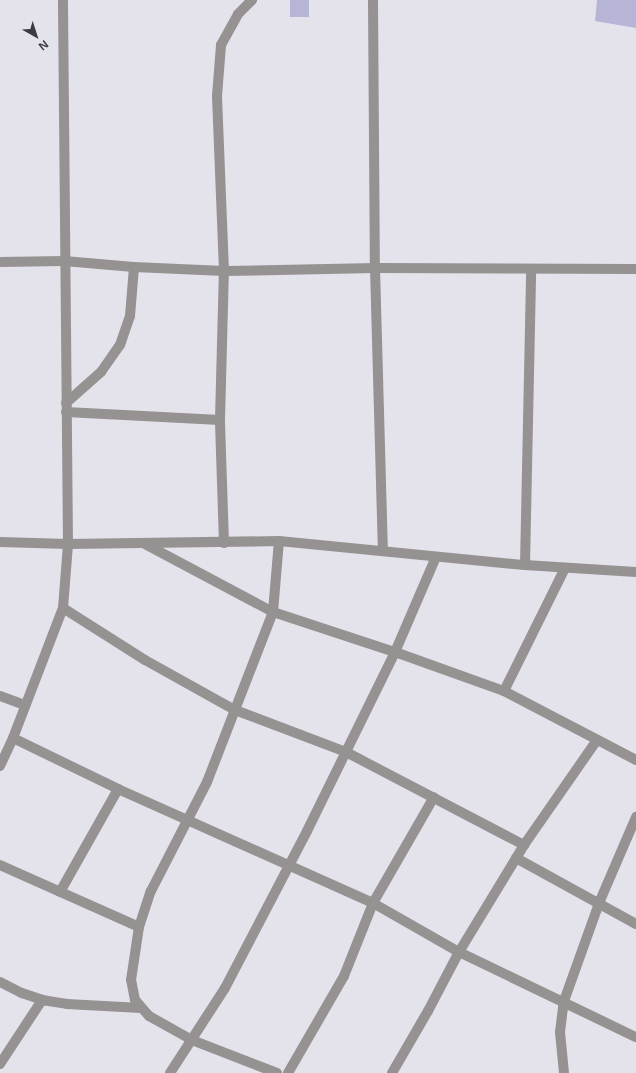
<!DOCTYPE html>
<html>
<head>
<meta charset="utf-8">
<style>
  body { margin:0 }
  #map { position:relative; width:636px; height:1073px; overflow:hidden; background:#e4e3ec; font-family:"Open Sans",sans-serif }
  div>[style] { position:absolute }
  .building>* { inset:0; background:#b7b5d6; transform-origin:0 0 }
  .minor>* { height:10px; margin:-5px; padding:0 5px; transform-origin:5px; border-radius:5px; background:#969292 }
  span { translate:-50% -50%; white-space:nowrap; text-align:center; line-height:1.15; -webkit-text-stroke:3px #e4e3ec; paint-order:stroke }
  .north { position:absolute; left:16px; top:16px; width:40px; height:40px; -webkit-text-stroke:3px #e4e3ec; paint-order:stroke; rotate:141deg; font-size:11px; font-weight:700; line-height:16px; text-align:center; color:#3b3b3f }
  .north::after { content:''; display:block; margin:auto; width:14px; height:18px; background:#3b3b3f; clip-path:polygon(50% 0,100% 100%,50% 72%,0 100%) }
</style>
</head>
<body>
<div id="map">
  <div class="building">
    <i style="left:290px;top:0;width:19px;height:17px"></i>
    <i style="clip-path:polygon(597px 0,636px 0,636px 28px,595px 21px)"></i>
  </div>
  <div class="minor">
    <i style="left:373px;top:0;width:268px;rotate:89.6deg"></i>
    <i style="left:375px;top:268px;width:283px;rotate:88.4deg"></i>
    <i style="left:0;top:262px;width:64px;rotate:-0.9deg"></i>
    <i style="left:64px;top:261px;width:70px;rotate:4.9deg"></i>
    <i style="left:134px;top:267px;width:90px;rotate:2.5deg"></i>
    <i style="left:224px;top:271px;width:151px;rotate:-1.1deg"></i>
    <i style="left:375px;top:268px;width:261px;rotate:0.2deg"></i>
    <i style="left:66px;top:403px;width:47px;rotate:-41.5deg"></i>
    <i style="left:101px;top:372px;width:33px;rotate:-55deg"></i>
    <i style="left:120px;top:345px;width:31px;rotate:-71deg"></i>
    <i style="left:130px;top:316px;width:49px;rotate:-85.3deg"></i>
    <i style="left:66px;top:412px;width:154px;rotate:3deg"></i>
    <i style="left:0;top:542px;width:68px;rotate:1.7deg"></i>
    <i style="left:68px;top:544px;width:211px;rotate:-0.8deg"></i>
    <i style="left:279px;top:541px;width:247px;rotate:5.6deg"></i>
    <i style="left:525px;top:565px;width:111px;rotate:3.6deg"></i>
    <i style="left:224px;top:543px;width:123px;rotate:-91.9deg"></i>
    <i style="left:220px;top:420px;width:149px;rotate:-88.5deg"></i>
    <i style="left:224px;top:271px;width:175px;rotate:-92.3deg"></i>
    <i style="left:217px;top:96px;width:51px;rotate:-85.5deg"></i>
    <i style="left:221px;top:45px;width:35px;rotate:-61deg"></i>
    <i style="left:238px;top:14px;width:20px;rotate:-45deg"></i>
    <i style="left:145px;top:544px;width:145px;rotate:28deg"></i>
    <i style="left:273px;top:612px;width:128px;rotate:18.2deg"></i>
    <i style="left:395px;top:652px;width:116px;rotate:19.7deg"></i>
    <i style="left:504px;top:691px;width:149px;rotate:27.6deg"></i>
    <i style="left:525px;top:565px;width:295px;rotate:-88.8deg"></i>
    <i style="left:63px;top:608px;width:97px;rotate:32.4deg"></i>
    <i style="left:145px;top:660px;width:103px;rotate:29.1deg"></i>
    <i style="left:235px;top:710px;width:119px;rotate:20.7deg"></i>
    <i style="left:346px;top:752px;width:201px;rotate:27.6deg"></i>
    <i style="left:504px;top:691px;width:137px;rotate:-63.6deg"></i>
    <i style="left:0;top:696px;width:27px;rotate:20deg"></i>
    <i style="left:13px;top:738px;width:117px;rotate:25.9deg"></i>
    <i style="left:118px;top:789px;width:279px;rotate:24.1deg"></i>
    <i style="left:373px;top:903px;width:99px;rotate:29.7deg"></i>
    <i style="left:459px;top:952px;width:196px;rotate:25.7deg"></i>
    <i style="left:0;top:766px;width:31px;rotate:-65deg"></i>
    <i style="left:13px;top:738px;width:139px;rotate:-69deg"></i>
    <i style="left:63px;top:608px;width:64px;rotate:-85.5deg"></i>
    <i style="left:68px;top:544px;width:544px;rotate:-90.53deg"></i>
    <i style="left:516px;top:858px;width:137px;rotate:28.8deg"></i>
    <i style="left:0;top:865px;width:152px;rotate:24deg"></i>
    <i style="left:60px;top:892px;width:118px;rotate:-60.6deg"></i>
    <i style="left:0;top:982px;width:25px;rotate:27deg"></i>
    <i style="left:22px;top:993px;width:21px;rotate:19deg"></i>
    <i style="left:42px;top:1000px;width:25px;rotate:9deg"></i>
    <i style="left:67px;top:1004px;width:74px;rotate:3.1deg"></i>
    <i style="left:0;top:1064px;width:77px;rotate:-56.7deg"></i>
    <i style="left:170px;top:1073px;width:101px;rotate:-57.1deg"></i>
    <i style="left:225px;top:988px;width:177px;rotate:-62.4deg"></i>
    <i style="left:307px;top:831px;width:199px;rotate:-63.8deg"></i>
    <i style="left:395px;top:652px;width:103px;rotate:-66.7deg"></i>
    <i style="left:277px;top:1073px;width:91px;rotate:-158.8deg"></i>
    <i style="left:192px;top:1040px;width:49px;rotate:-150.8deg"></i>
    <i style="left:149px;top:1016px;width:21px;rotate:-131deg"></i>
    <i style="left:135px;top:1000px;width:20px;rotate:-101deg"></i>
    <i style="left:131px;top:980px;width:54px;rotate:-81.4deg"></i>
    <i style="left:139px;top:927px;width:38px;rotate:-72deg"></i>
    <i style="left:151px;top:891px;width:123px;rotate:-62.8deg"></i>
    <i style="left:207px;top:782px;width:182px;rotate:-68.8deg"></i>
    <i style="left:273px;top:612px;width:71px;rotate:-85.2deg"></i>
    <i style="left:288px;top:1073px;width:112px;rotate:-60deg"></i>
    <i style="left:344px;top:976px;width:79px;rotate:-68.3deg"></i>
    <i style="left:373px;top:903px;width:122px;rotate:-60.1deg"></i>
    <i style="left:392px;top:1073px;width:72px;rotate:-59.9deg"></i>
    <i style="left:428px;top:1011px;width:67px;rotate:-62.3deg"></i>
    <i style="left:459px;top:952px;width:125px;rotate:-58.7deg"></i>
    <i style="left:524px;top:845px;width:128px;rotate:-55.2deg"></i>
    <i style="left:564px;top:1073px;width:41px;rotate:-95.6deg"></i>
    <i style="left:560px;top:1032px;width:31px;rotate:-83deg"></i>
    <i style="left:564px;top:1001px;width:104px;rotate:-70.3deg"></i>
    <i style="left:599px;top:903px;width:94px;rotate:-66.7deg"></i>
  </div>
  <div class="north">N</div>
</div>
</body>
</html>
